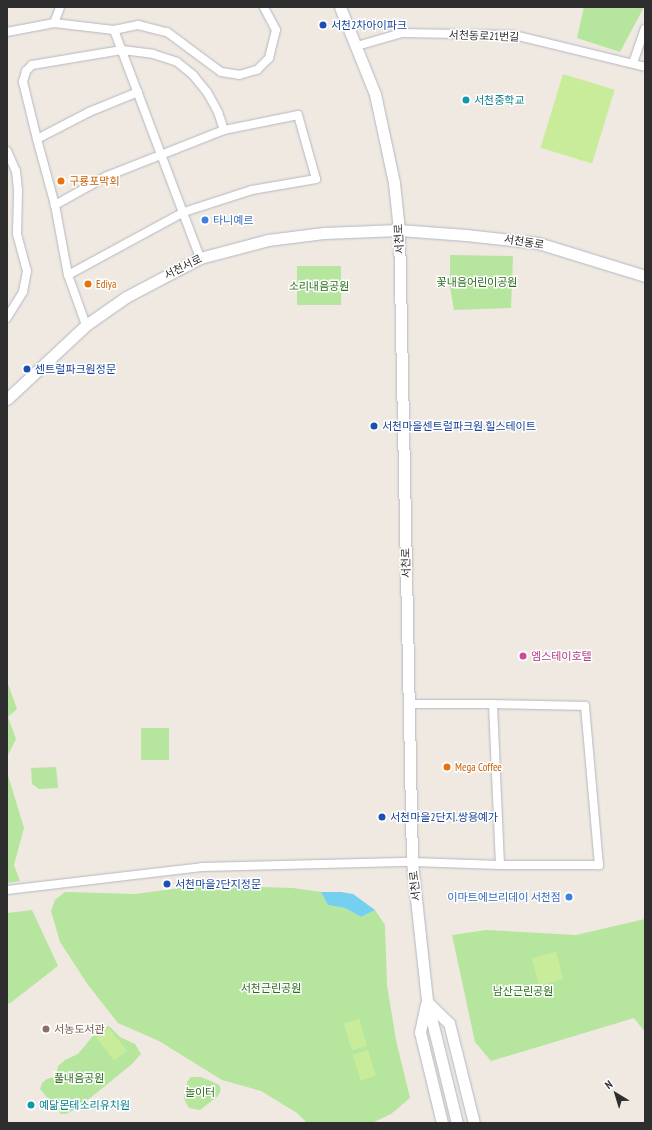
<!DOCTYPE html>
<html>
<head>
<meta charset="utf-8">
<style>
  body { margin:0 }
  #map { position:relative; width:652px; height:1130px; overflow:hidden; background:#efe9e1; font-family:"PT Sans Narrow","Noto Sans KR",sans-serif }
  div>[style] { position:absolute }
  .green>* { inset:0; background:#b6e59e; transform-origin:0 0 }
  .pitch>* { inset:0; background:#c9ec9a; transform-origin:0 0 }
  .water>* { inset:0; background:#75cff0 }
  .roads { filter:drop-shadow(0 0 1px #b4b7c1) drop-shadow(0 0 1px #b4b7c1) }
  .street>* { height:8px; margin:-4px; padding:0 4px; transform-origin:4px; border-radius:4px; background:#fff }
  .secondary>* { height:11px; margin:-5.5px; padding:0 5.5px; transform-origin:5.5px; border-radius:5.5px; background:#fff }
  .dots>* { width:11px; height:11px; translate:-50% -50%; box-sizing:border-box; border:2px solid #fff; border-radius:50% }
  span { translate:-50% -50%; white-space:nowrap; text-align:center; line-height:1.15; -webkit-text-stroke:3px #fff; paint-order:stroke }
  .transit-label { font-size:11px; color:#164399 }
  .left { translate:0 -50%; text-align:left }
  .street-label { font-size:11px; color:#2e2e2e }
  .culture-label { font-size:11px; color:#0d838f }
  .food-label { font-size:11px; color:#c56008 }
  .shop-label { font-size:11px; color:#366cbe }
  .right { translate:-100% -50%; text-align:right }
  .park-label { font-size:11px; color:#2c6e1b }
  .hotel-label { font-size:11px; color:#b23c85 }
  .education-label { font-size:11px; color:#785e54 }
  .frame { position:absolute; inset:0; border:8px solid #2e2e2e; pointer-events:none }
  .north { position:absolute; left:596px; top:1074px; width:40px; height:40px; -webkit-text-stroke:3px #fff; paint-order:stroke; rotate:322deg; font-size:11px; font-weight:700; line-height:16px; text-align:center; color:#2e2e2e }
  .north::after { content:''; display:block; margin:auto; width:14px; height:18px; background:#2e2e2e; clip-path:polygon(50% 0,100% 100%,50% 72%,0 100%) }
</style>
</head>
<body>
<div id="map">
  <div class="green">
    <i style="clip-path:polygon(584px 7px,644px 7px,620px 52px,577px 38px)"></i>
    <i style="clip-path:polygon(450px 255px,513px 256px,511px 308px,454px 310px,450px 287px)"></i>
    <i style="left:297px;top:266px;width:44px;height:39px"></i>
    <i style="clip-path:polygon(7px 681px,17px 709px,8px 717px,16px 739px,7px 757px)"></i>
    <i style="left:141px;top:728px;width:28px;height:32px"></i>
    <i style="clip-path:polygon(56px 767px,58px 788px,39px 789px,32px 784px,31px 768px)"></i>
    <i style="clip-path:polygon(7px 772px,24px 828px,14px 865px,20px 881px,7px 883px)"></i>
    <i style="clip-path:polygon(203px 885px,293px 888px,321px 892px,328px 905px,345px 908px,361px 917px,375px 910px,385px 925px,387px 985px,396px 1040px,410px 1098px,391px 1114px,372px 1123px,307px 1123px,297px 1113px,261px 1091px,222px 1080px,159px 1041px,118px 1023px,88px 985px,60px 942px,51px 911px,55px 900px,65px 892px,135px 894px)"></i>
    <i style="clip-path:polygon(32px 910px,58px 966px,9px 1004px,7px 1001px,7px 913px)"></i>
    <i style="clip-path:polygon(645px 919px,645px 1032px,634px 1018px,491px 1061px,475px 1042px,452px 935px,486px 930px,576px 935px)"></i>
    <i style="clip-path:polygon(109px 1026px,120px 1037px,135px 1044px,141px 1054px,132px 1064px,94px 1095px,74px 1110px,66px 1114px,61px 1114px,40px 1089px,42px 1083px,47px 1079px,56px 1076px,58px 1066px,65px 1060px,78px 1054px,97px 1031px)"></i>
    <i style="clip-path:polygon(191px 1077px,201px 1077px,213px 1082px,219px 1085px,221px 1090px,218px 1096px,200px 1110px,189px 1108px,184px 1099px,187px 1082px)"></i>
  </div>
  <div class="pitch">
    <i style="left:563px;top:74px;width:54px;height:77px;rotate:17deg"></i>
    <i style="left:556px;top:952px;width:28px;height:25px;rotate:75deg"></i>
    <i style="left:359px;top:1019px;width:28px;height:16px;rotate:73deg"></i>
    <i style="left:109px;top:1028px;width:29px;height:16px;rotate:52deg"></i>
    <i style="left:368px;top:1050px;width:27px;height:16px;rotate:73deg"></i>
  </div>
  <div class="water">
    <i style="clip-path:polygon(321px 892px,341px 892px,353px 894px,375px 910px,361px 917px,345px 908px,328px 905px)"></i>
  </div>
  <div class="roads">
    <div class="street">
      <i style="left:54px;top:23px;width:17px;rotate:-69deg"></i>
      <i style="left:114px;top:30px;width:244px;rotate:69.3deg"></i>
      <i style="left:7px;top:32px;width:48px;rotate:-10.8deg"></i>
      <i style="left:54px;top:23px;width:60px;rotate:6.7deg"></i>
      <i style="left:114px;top:30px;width:25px;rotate:-12deg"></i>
      <i style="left:138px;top:25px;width:30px;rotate:14deg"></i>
      <i style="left:167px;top:32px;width:67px;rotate:36.5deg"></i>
      <i style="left:221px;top:72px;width:18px;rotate:9deg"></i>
      <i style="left:239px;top:75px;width:19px;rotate:-16deg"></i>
      <i style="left:257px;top:70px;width:17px;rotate:-45deg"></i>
      <i style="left:269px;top:58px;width:29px;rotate:-76deg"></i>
      <i style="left:276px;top:30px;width:26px;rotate:-118deg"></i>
      <i style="left:357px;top:46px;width:47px;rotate:-16.1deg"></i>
      <i style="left:402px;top:33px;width:112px;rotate:1deg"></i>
      <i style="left:514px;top:35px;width:135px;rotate:13.7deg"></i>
      <i style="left:633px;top:63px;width:36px;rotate:-71deg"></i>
      <i style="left:37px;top:139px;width:59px;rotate:-103.8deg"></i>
      <i style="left:23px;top:82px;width:11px;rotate:-75deg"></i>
      <i style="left:26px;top:71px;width:8px;rotate:-45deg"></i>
      <i style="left:32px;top:65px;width:91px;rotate:-9.5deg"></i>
      <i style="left:122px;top:50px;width:31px;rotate:7deg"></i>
      <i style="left:153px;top:54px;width:25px;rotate:18deg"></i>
      <i style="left:177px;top:62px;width:21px;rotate:39deg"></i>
      <i style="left:193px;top:75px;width:22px;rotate:51deg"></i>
      <i style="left:207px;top:92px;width:23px;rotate:61deg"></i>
      <i style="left:218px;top:112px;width:19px;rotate:72deg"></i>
      <i style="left:224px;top:130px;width:126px;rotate:158.5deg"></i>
      <i style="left:107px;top:176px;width:60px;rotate:150.9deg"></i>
      <i style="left:55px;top:205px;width:68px;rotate:-105.3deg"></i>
      <i style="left:37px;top:139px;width:59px;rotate:-27.4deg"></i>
      <i style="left:89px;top:112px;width:53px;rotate:-22.2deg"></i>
      <i style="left:7px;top:151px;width:22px;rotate:66deg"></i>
      <i style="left:16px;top:171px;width:20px;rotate:84deg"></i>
      <i style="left:18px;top:191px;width:43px;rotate:91.3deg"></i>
      <i style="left:17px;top:234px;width:38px;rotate:75deg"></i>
      <i style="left:27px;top:271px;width:21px;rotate:101deg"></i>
      <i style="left:23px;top:292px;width:31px;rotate:122deg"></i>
      <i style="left:55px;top:205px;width:71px;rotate:79.5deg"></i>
      <i style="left:68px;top:275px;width:132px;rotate:-28.5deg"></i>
      <i style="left:184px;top:212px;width:71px;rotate:-17.9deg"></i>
      <i style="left:252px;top:190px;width:65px;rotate:-9.8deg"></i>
      <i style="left:316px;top:179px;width:66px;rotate:-105.7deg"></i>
      <i style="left:298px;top:115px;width:76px;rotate:168.5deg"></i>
      <i style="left:68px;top:275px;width:53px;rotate:70.2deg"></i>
      <i style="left:409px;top:704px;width:84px"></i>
      <i style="left:7px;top:890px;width:196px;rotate:-6.7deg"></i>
      <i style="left:202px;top:867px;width:210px;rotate:-1.4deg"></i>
      <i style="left:412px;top:862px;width:88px;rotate:2deg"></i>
      <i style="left:500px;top:865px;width:161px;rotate:-92.5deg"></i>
      <i style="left:493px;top:704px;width:92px;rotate:1.2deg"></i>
      <i style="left:585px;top:706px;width:160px;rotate:85deg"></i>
      <i style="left:599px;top:865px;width:99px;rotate:180deg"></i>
    </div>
    <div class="secondary">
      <i style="left:340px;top:7px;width:94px;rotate:68.1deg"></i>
      <i style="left:375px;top:94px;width:91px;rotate:77.9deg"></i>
      <i style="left:394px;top:183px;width:47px;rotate:83.9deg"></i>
      <i style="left:399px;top:230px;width:632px;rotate:88.82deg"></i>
      <i style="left:412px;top:862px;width:140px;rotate:83.8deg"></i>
      <i style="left:427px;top:1001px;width:126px;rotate:76.2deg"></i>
      <i style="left:7px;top:399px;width:108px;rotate:-43.1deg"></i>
      <i style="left:86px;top:325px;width:49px;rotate:-35deg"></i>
      <i style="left:126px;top:297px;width:84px;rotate:-27.8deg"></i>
      <i style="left:200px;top:258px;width:70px;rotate:-14.8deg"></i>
      <i style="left:268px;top:240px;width:56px;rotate:-7.1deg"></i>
      <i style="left:324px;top:233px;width:75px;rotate:-2.3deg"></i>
      <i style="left:399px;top:230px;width:67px;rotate:4.3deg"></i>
      <i style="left:466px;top:235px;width:72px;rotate:6.3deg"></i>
      <i style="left:538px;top:243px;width:112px;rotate:17.1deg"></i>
      <i style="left:427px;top:1002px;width:30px;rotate:44deg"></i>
      <i style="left:449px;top:1023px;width:103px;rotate:76deg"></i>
      <i style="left:426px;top:1004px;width:29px;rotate:102deg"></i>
      <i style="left:420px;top:1032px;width:94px;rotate:76.4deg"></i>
    </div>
  </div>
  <div class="dots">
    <i style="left:323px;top:25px;background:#1a4fb4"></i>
    <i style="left:466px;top:100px;background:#0f9aa8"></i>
    <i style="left:61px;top:181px;background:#e8710a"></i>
    <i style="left:205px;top:220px;background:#3f7fe0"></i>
    <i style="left:88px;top:284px;background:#e8710a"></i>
    <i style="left:27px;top:369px;background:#1a4fb4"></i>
    <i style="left:374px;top:426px;background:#1a4fb4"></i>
    <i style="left:523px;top:656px;background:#d1479c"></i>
    <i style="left:447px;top:767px;background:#e8710a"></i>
    <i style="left:382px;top:817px;background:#1a4fb4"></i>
    <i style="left:167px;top:884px;background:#1a4fb4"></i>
    <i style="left:569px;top:897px;background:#3f7fe0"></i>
    <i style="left:46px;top:1029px;background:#8d6e63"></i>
    <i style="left:31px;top:1105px;background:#0f9aa8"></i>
  </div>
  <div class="transit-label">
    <span class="left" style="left:331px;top:25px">서천2차아이파크</span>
    <span class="left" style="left:35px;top:369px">센트럴파크원정문</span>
    <span class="left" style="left:382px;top:426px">서천마을센트럴파크원.힐스테이트</span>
    <span class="left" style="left:390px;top:817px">서천마을2단지.쌍용예가</span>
    <span class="left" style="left:175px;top:884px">서천마을2단지정문</span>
  </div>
  <div class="street-label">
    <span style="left:484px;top:36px;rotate:2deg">서천동로21번길</span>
    <span style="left:399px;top:239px;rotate:-93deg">서천로</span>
    <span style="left:524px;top:242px;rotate:9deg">서천동로</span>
    <span style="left:183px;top:267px;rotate:-26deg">서천서로</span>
    <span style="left:406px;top:563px;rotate:-91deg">서천로</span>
    <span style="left:415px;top:886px;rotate:-96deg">서천로</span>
  </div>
  <div class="culture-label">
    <span class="left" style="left:474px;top:100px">서천중학교</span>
    <span class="left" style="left:39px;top:1105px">예닮몬테소리유치원</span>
  </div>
  <div class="food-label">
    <span class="left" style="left:69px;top:181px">구룡포막회</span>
    <span class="left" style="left:96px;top:284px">Ediya</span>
    <span class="left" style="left:455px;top:767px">Mega Coffee</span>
  </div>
  <div class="shop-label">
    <span class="left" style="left:213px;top:220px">타니예르</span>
    <span class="right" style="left:561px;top:897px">이마트에브리데이 서천점</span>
  </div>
  <div class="park-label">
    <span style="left:477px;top:282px">꽃내음어린이공원</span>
    <span style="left:319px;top:286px">소리내음공원</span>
    <span style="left:271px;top:988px">서천근린공원</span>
    <span style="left:523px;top:991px">남산근린공원</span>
    <span style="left:79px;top:1078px">풀내음공원</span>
    <span style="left:200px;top:1092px">놀이터</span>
  </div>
  <div class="hotel-label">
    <span class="left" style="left:531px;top:656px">엠스테이호텔</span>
  </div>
  <div class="education-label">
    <span class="left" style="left:54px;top:1029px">서농도서관</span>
  </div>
  <div class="frame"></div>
  <div class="north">N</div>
</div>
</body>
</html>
